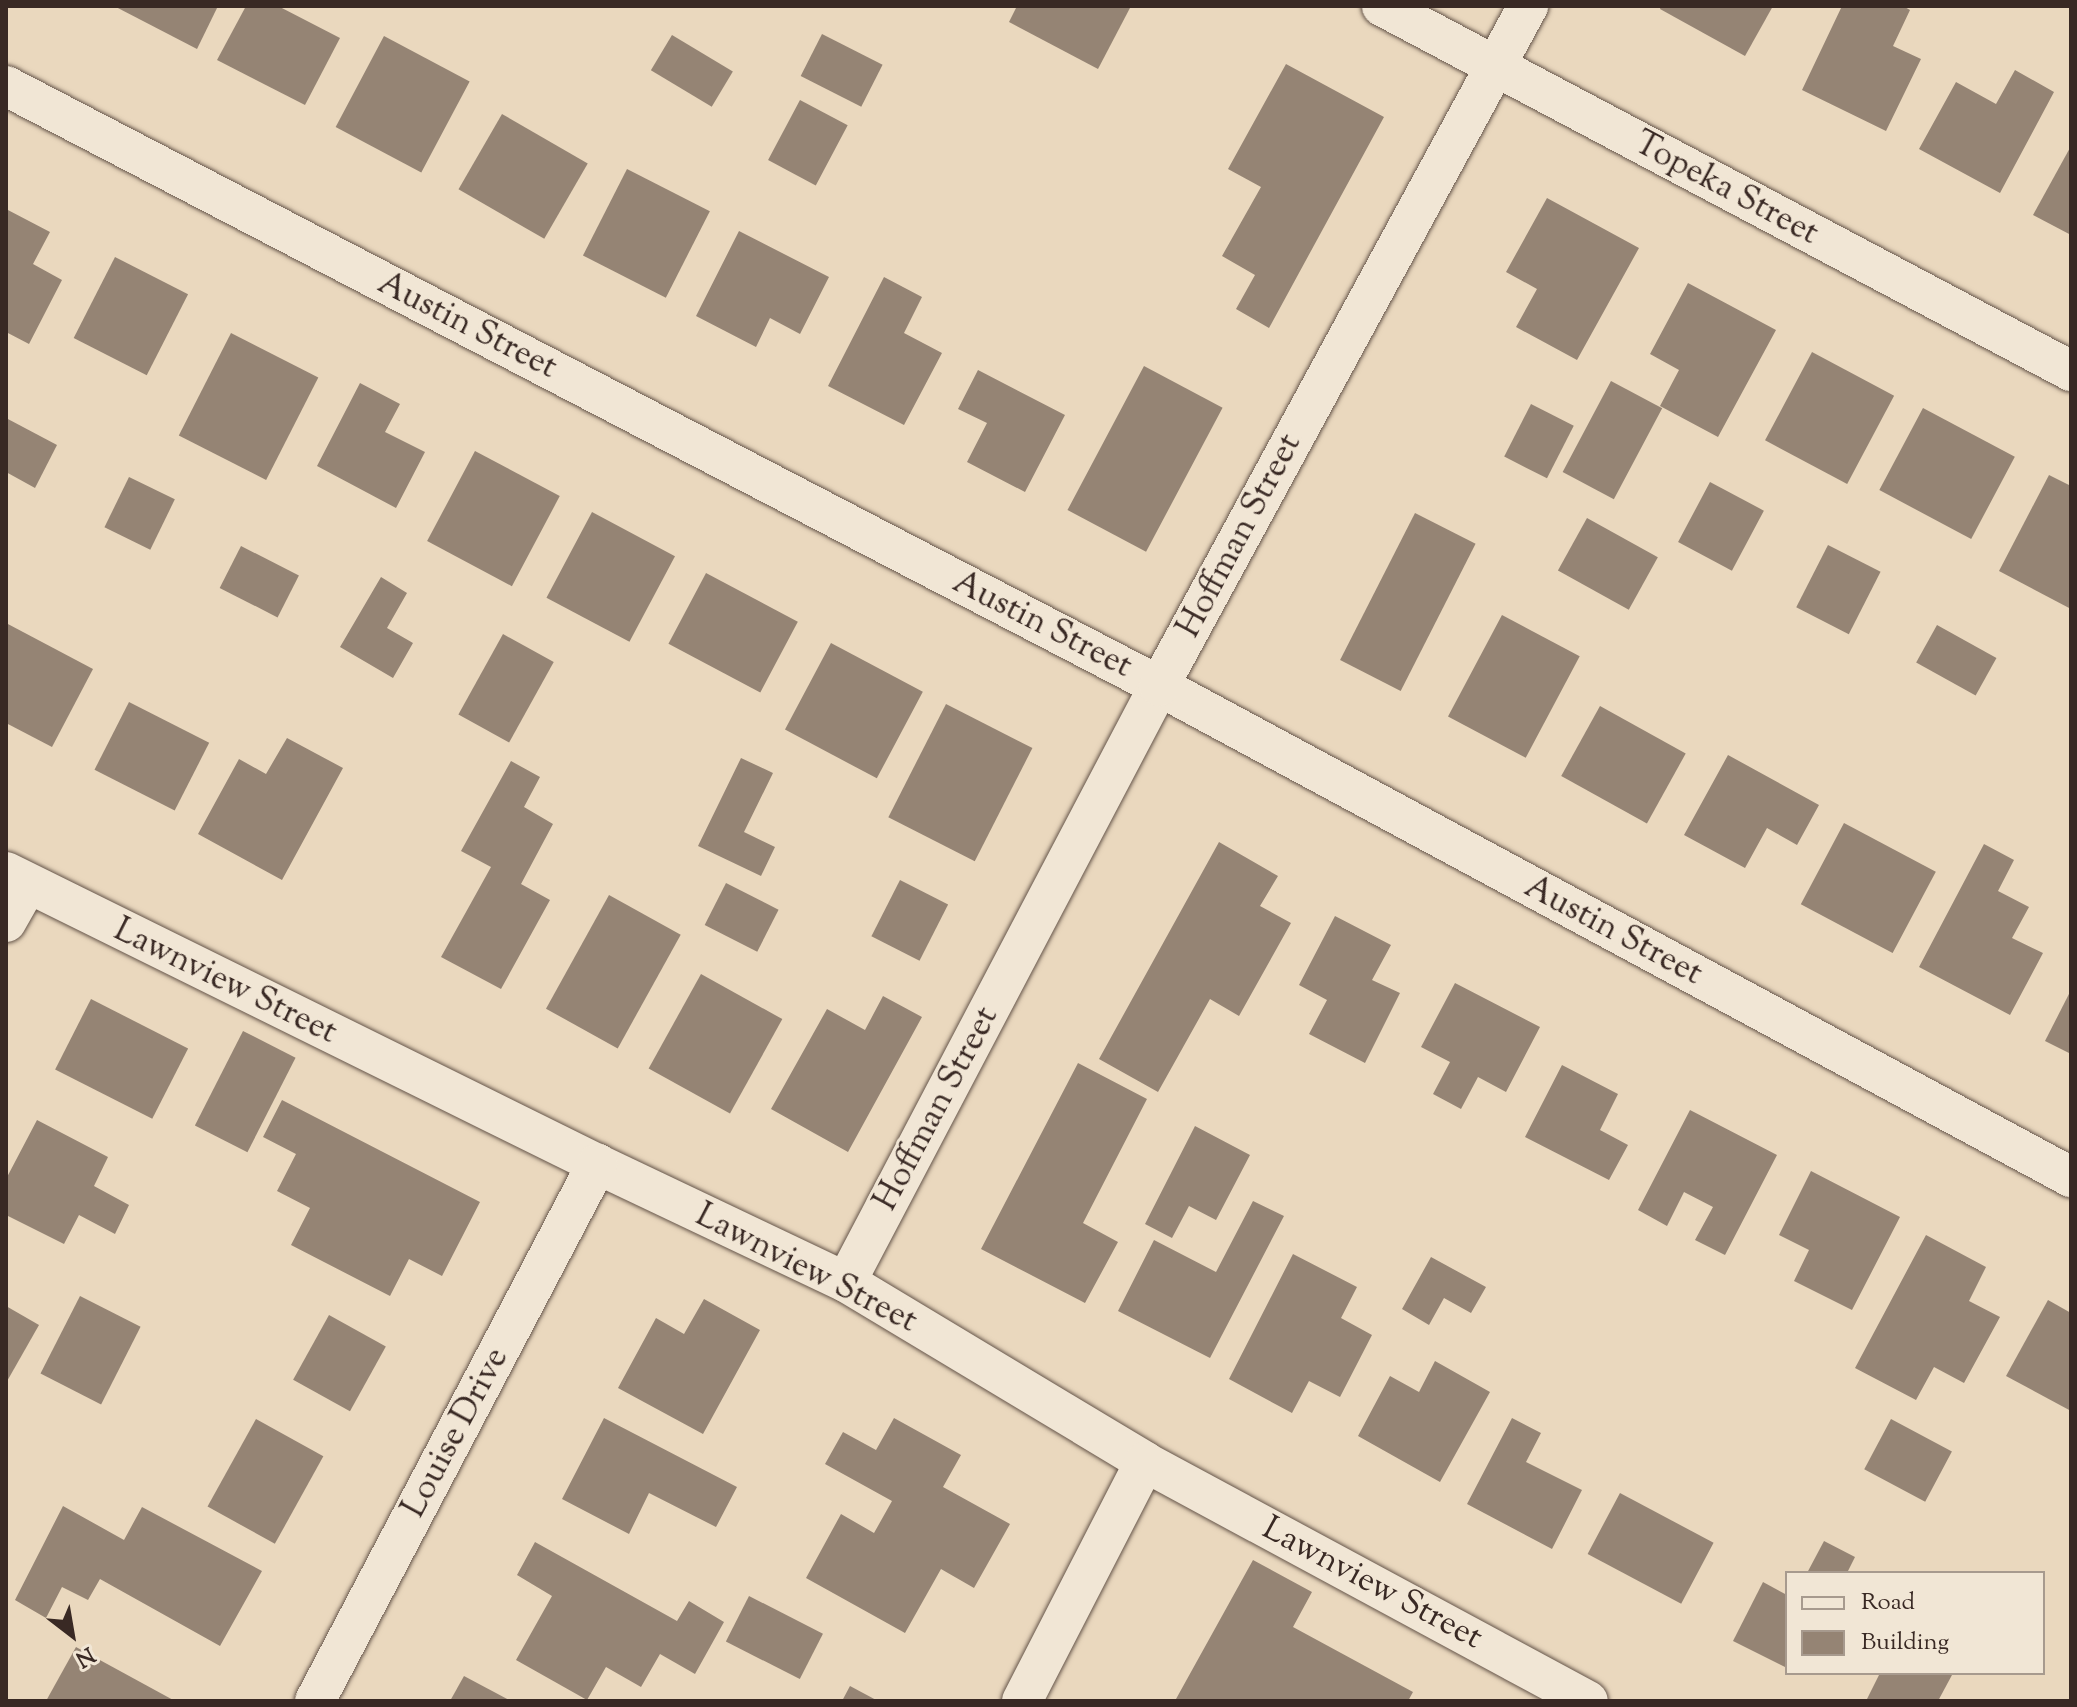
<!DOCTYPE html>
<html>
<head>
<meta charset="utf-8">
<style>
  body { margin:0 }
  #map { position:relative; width:2077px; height:1707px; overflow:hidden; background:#ead8be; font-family:"Sorts Mill Goudy",serif }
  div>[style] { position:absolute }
  .building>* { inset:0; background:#958474; transform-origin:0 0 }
  .roads { filter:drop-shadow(0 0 2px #65554a) drop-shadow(0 0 2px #65554a) }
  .minor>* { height:40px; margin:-20px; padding:0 20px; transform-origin:20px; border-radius:20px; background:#f1e6d5 }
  span { translate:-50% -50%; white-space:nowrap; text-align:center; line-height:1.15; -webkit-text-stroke:6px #f1e6d5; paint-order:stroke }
  .street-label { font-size:34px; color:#392924 }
  .frame { position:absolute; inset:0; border:8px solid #392924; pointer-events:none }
  .legend { position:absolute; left:1785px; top:1571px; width:260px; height:104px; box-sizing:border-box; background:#f1e6d5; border:2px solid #a79a8e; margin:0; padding:10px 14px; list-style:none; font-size:24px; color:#392924 }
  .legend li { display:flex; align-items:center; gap:16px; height:40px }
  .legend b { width:40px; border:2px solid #a79a8e }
  .north { position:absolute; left:32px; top:1595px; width:80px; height:80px; -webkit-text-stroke:6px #f1e6d5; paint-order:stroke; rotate:149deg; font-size:22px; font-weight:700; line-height:32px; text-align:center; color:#392924 }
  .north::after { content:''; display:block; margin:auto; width:28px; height:36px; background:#392924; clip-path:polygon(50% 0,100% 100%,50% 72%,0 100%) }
</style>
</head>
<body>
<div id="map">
  <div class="building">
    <i style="clip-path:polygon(114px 6px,218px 6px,197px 49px)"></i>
    <i style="clip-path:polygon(246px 6px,278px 6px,340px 38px,305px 105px,217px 60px)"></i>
    <i style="clip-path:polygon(1017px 6px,1131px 6px,1098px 69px,1009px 22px)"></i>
    <i style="clip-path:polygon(1661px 6px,1773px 6px,1745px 56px,1660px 9px)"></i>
    <i style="clip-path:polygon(1842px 6px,1903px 6px,1910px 10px,1893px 46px,1921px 59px,1886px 131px,1802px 90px)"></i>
    <i style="left:822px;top:34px;width:68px;height:47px;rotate:27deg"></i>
    <i style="left:672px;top:35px;width:71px;height:41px;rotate:31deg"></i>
    <i style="left:384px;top:36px;width:97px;height:103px;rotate:28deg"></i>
    <i style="clip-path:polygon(1286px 64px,1384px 117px,1269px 328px,1236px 309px,1255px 275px,1222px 256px,1261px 187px,1228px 169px)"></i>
    <i style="clip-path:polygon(2015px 70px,2054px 92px,2000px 193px,1919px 149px,1956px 82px,1996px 104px)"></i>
    <i style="left:800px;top:100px;width:54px;height:68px;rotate:28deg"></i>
    <i style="left:502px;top:114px;width:99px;height:87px;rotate:30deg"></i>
    <i style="clip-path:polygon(2071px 146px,2071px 235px,2033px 215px)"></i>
    <i style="left:627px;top:169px;width:93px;height:97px;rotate:27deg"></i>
    <i style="clip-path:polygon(1547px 198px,1639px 248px,1577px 360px,1516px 327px,1537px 289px,1506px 272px)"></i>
    <i style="clip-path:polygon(6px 209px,50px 232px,33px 264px,62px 280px,29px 344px,6px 332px)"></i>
    <i style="clip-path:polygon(739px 231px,829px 277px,800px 334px,770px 318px,756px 347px,696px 316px)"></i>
    <i style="left:115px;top:257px;width:82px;height:91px;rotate:27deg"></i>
    <i style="clip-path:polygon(884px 277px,922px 297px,904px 333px,942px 353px,904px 425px,828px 386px)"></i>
    <i style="clip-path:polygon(1688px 283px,1776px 330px,1718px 437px,1660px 406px,1679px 370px,1650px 354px)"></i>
    <i style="left:231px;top:333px;width:98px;height:115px;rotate:27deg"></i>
    <i style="left:1812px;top:352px;width:93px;height:100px;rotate:28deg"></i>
    <i style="left:1144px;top:366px;width:89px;height:163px;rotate:28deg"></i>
    <i style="clip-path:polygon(978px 370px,1065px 415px,1025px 492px,967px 462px,987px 423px,958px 409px)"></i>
    <i style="left:1611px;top:381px;width:58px;height:103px;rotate:28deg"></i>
    <i style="clip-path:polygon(360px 383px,400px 404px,385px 432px,425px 452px,396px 508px,317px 466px)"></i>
    <i style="left:1531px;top:404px;width:48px;height:59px;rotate:27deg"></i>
    <i style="left:1923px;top:408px;width:104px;height:93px;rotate:28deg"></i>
    <i style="clip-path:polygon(6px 418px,57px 445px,35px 488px,6px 472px)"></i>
    <i style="left:475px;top:451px;width:96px;height:102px;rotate:28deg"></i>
    <i style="clip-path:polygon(2049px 475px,2071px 486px,2071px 609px,1999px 571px)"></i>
    <i style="left:129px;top:477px;width:51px;height:56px;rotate:26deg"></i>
    <i style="left:1710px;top:482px;width:61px;height:68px;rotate:28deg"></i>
    <i style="left:592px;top:512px;width:94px;height:97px;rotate:28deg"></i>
    <i style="left:1415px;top:513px;width:68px;height:165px;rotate:27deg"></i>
    <i style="left:1587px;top:518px;width:81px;height:60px;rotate:29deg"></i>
    <i style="left:1828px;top:545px;width:59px;height:70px;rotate:27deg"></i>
    <i style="left:241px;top:546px;width:65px;height:47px;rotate:27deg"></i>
    <i style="left:706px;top:573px;width:104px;height:80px;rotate:28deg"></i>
    <i style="clip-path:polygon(381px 577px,407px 593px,387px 628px,413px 643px,393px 678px,340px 647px)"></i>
    <i style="left:1502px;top:615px;width:88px;height:115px;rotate:28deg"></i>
    <i style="clip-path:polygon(6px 623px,93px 669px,52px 747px,6px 723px)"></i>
    <i style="left:1937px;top:625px;width:68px;height:43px;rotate:29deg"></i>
    <i style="left:503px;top:634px;width:58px;height:92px;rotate:29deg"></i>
    <i style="left:831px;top:643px;width:104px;height:98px;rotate:28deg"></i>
    <i style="left:129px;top:702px;width:90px;height:76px;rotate:27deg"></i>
    <i style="left:946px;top:704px;width:97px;height:127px;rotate:27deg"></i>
    <i style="left:1600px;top:706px;width:98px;height:80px;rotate:29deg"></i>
    <i style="clip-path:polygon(287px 738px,343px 768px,282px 880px,198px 834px,239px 759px,266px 774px)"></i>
    <i style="clip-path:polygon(1728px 755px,1819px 805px,1797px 845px,1767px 828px,1745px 868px,1684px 835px)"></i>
    <i style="clip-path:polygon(741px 758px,773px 773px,744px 832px,775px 847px,761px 876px,698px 846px)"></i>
    <i style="clip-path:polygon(511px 761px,540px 777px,524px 807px,553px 824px,521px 884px,550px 900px,501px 989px,441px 957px,491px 867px,461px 851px)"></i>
    <i style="left:1844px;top:823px;width:104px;height:92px;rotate:28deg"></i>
    <i style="clip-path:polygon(1219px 842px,1278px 876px,1260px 906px,1291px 923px,1239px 1016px,1210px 999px,1158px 1092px,1099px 1059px)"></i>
    <i style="clip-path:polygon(1984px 844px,2014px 860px,1998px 891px,2029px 907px,2012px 938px,2043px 953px,2010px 1015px,1919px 967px)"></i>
    <i style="left:900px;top:880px;width:54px;height:63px;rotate:27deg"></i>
    <i style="left:726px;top:883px;width:59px;height:47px;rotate:27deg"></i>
    <i style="left:609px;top:895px;width:82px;height:130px;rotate:29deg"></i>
    <i style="clip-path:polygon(1335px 916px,1391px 945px,1372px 980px,1400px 993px,1365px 1063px,1309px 1034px,1327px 1000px,1299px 985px)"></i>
    <i style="left:701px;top:974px;width:93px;height:108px;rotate:29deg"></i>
    <i style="clip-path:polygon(1455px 983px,1540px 1027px,1506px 1092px,1478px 1077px,1461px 1109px,1433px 1094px,1450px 1062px,1421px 1047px)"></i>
    <i style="clip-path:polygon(2071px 990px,2071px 1054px,2045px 1041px)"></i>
    <i style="clip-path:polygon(883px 996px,922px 1017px,848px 1152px,771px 1109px,827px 1009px,865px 1030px)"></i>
    <i style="left:91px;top:999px;width:109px;height:79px;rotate:27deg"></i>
    <i style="left:243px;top:1031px;width:59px;height:106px;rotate:27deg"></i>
    <i style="clip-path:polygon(1078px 1063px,1147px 1099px,1083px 1223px,1118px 1242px,1085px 1303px,981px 1249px)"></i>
    <i style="clip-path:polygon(1562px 1065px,1618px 1094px,1600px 1130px,1628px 1145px,1609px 1180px,1525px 1137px)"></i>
    <i style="clip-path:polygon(282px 1100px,480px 1202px,442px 1276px,409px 1259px,390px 1296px,291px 1245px,310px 1208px,277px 1191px,296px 1154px,263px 1137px)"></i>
    <i style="clip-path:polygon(1690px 1110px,1777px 1155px,1725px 1255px,1695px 1240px,1713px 1207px,1684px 1192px,1667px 1226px,1638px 1210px)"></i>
    <i style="clip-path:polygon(37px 1120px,108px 1157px,94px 1186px,129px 1205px,115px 1234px,79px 1215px,64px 1244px,6px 1215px,6px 1179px)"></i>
    <i style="clip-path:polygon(1195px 1126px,1250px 1155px,1216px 1220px,1189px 1206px,1172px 1238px,1145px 1224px)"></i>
    <i style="clip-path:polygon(1811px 1171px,1900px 1217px,1852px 1310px,1794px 1281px,1809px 1250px,1779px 1235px)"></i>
    <i style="clip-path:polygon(1253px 1201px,1284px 1216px,1210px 1358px,1118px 1311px,1154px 1240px,1216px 1272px)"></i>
    <i style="clip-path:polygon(1926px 1235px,1986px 1267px,1969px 1301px,2000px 1317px,1964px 1383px,1934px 1367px,1916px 1400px,1855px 1368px)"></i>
    <i style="clip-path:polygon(1293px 1254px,1357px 1287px,1341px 1318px,1372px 1335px,1340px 1397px,1309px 1381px,1292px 1413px,1229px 1379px)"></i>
    <i style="clip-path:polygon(1431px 1257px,1486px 1287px,1471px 1313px,1444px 1298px,1429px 1325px,1402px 1309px)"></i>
    <i style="left:80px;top:1296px;width:68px;height:87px;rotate:27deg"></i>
    <i style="clip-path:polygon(704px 1299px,760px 1330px,703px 1434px,618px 1388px,656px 1318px,684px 1334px)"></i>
    <i style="clip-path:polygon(2048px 1300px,2071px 1313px,2071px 1411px,2006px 1376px)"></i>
    <i style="clip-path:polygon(6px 1306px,39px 1325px,6px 1383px)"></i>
    <i style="left:329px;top:1315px;width:65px;height:74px;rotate:29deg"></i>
    <i style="clip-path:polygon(1435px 1361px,1490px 1392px,1440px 1482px,1358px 1436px,1390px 1376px,1419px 1392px)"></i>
    <i style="clip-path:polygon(604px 1418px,737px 1487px,716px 1527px,649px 1493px,629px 1534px,562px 1499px)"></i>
    <i style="clip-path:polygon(894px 1418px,961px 1455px,943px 1487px,1010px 1524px,974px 1588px,941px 1569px,905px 1633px,806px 1578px,841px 1514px,874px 1533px,892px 1501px,825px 1464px,843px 1432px,876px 1450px)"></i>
    <i style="clip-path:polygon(1512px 1418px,1541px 1433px,1526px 1462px,1582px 1490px,1552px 1549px,1467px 1504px)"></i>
    <i style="left:256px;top:1419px;width:77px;height:100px;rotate:29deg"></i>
    <i style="left:1891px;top:1419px;width:69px;height:57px;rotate:28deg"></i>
    <i style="left:1620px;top:1493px;width:106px;height:69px;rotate:28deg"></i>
    <i style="clip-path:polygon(63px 1506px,124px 1540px,142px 1507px,262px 1571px,220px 1646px,100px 1579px,88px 1600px,62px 1587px,46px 1618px,15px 1600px)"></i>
    <i style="clip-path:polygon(1824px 1541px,1855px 1557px,1847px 1573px,1807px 1573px)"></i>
    <i style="clip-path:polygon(535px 1542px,677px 1621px,689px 1601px,724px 1622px,695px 1674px,660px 1654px,641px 1687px,606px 1667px,587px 1700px,516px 1660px,552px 1596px,517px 1575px)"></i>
    <i style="clip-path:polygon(1253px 1560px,1312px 1592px,1293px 1627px,1413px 1692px,1408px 1701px,1176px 1699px)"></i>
    <i style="clip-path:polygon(1763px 1582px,1787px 1595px,1787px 1668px,1733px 1641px)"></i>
    <i style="left:749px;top:1596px;width:83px;height:51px;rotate:27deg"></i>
    <i style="clip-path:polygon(76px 1647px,175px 1701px,46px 1701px)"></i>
    <i style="clip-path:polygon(1880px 1673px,1949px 1673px,1952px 1675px,1938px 1701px,1866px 1701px)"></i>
    <i style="clip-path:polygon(464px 1676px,511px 1701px,450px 1701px)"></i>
    <i style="clip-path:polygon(850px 1686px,878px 1701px,842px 1701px)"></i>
  </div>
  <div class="roads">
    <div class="minor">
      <i style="left:1382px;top:6px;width:780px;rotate:27.91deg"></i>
      <i style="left:6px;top:86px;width:1300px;rotate:27.49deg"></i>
      <i style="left:1159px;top:686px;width:1036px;rotate:28.3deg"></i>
      <i style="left:6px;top:872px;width:659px;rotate:26.29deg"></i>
      <i style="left:597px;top:1164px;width:276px;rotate:25.4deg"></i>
      <i style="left:846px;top:1282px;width:349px;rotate:31deg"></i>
      <i style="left:1145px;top:1462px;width:503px;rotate:28.35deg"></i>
      <i style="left:6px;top:922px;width:43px;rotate:-60.4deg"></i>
      <i style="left:846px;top:1282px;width:673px;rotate:-62.29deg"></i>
      <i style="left:1159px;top:686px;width:774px;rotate:-61.51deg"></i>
      <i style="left:315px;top:1701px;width:607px;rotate:-62.29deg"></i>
      <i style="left:1022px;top:1701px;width:269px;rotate:-62.8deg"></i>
    </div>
  </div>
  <div class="street-label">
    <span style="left:1726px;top:189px;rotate:28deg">Topeka Street</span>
    <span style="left:467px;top:326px;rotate:27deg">Austin Street</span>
    <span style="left:1240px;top:536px;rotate:-62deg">Hoffman Street</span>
    <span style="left:1042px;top:625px;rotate:27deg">Austin Street</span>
    <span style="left:1613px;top:931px;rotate:28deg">Austin Street</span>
    <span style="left:225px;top:982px;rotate:26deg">Lawnview Street</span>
    <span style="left:937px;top:1109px;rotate:-62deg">Hoffman Street</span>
    <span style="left:806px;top:1269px;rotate:27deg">Lawnview Street</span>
    <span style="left:456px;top:1433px;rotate:-62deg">Louise Drive</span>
    <span style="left:1372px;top:1584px;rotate:28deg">Lawnview Street</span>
  </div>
  <div class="frame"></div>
  <ul class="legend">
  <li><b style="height:10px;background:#f1e6d5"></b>Road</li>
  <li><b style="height:22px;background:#958474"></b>Building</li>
  </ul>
  <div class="north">N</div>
</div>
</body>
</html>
